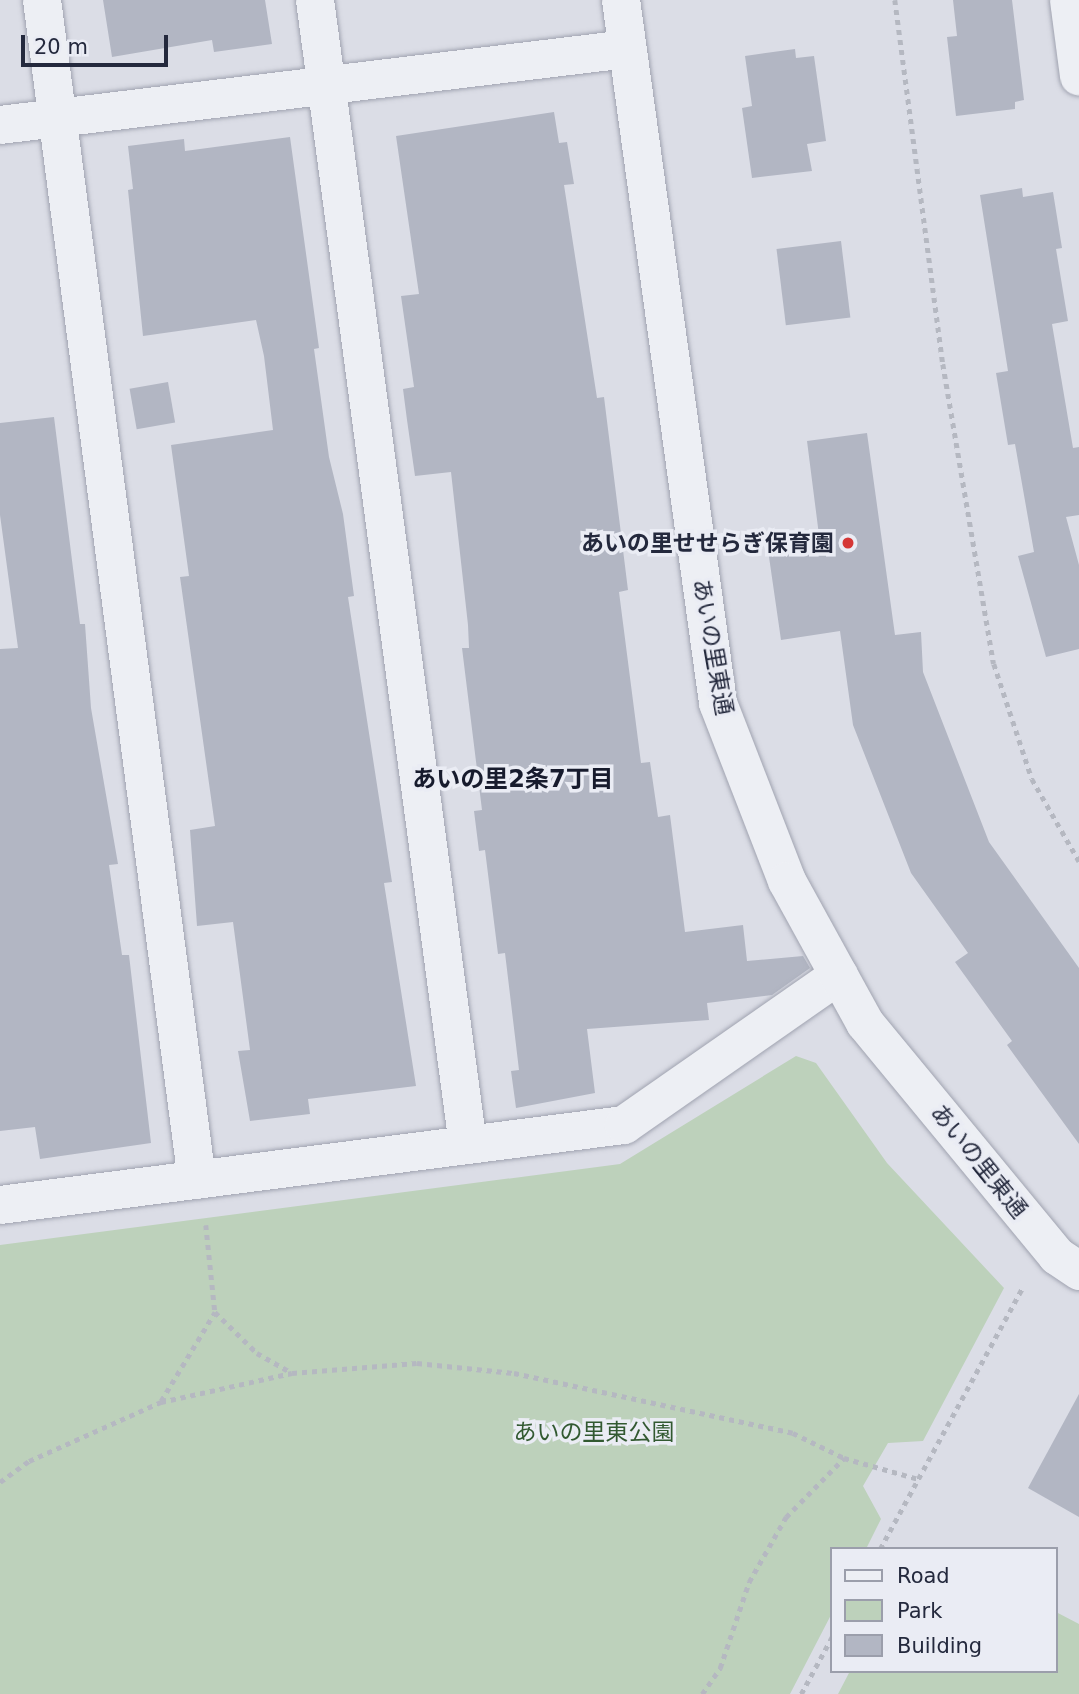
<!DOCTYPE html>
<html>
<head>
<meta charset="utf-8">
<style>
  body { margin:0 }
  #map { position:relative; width:1079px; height:1694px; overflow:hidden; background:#dbdde6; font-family:"DejaVu Sans","Noto Sans JP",sans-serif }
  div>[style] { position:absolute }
  .green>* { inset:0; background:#bdd1bb }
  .building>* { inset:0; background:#b2b6c3; transform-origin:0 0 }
  .path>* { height:4.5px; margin-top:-2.25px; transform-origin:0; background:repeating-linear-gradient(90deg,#b5b8c1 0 5px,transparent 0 10px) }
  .roads { filter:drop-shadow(0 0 2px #a0a3b0) drop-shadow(0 0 2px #a0a3b0) }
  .minor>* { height:38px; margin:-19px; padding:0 19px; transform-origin:19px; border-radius:19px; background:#edeff4 }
  .tertiary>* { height:38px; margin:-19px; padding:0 19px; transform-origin:19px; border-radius:19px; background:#edeff4 }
  .dots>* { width:19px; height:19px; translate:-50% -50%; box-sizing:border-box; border:4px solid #eaecf4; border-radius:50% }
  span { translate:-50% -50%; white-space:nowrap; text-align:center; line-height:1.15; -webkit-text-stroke:7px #eaecf4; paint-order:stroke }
  .poi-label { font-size:23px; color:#24293d; font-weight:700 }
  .right { translate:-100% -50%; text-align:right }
  .street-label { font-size:23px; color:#24293d }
  .park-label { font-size:23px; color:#325931 }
  .neighbourhood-label { font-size:24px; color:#171b2d; font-weight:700 }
  .legend { position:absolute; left:830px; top:1547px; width:228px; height:126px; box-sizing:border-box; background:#eaecf4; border:2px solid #9b9eab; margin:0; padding:9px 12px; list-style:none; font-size:21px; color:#24293d }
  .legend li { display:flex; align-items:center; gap:14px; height:35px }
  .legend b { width:35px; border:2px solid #9b9eab }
  .scale { position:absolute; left:21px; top:35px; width:147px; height:32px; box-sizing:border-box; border:4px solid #24293d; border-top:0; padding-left:9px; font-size:21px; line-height:24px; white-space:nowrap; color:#24293d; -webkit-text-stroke:5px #eaecf4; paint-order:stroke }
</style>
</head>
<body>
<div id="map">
  <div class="green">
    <i style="clip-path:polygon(796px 1056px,816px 1063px,887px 1163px,1004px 1288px,923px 1441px,888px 1443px,863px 1486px,881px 1519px,866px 1549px,832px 1549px,832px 1613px,790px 1694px,0 1694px,0 1245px,620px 1164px)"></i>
    <i style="clip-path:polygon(1056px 1612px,1079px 1624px,1079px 1694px,838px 1694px,850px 1671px,1056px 1671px)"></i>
  </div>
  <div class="building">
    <i style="clip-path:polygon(103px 0,265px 0,272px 44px,214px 52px,212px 40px,112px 57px)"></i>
    <i style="clip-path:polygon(953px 0,1012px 0,1024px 100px,1015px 102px,1015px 109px,956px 116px,947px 37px,957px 36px)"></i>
    <i style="clip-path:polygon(795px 49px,796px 58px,814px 56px,826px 141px,807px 144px,812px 171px,752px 178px,742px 108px,752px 106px,745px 56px)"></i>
    <i style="clip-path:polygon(554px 112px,559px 143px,567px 142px,574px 184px,564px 185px,597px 398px,604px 397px,628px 590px,619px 592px,641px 763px,650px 762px,658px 817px,670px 815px,685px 932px,743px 925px,747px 961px,803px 956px,810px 968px,772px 995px,707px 1003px,709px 1020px,587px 1029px,595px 1093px,516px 1108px,511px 1071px,519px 1070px,505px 953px,498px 954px,485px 850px,479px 851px,474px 811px,482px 810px,462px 648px,469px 648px,468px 625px,451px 472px,415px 476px,407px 420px,403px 389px,414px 387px,401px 296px,419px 294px,396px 136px)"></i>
    <i style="clip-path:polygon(290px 137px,319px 348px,314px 349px,329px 457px,343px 514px,354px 596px,348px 597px,392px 882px,384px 883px,416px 1086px,308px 1099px,310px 1114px,250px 1121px,238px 1051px,250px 1050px,233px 922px,197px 926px,190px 830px,215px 826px,180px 577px,189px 576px,171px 445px,273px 430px,264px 356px,256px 320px,143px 336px,128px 190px,133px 189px,128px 146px,184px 139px,185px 151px)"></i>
    <i style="clip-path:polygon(1022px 188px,1023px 197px,1053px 192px,1062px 248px,1056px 249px,1068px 321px,1052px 324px,1073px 448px,1079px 447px,1079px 515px,1066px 517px,1079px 565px,1079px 649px,1046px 657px,1018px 556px,1034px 552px,1015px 444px,1008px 445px,996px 373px,1008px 371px,980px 195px)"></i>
    <i style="left:841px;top:241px;width:77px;height:65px;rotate:83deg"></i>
    <i style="left:168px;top:382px;width:41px;height:39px;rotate:80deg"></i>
    <i style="clip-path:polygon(54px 417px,80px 624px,85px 624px,91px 708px,118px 864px,109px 865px,122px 955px,129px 955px,151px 1143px,40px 1159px,35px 1127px,0 1131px,0 649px,18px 648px,0 515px,0 423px)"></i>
    <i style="clip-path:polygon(867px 433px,895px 635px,921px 632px,923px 672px,989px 842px,1079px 968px,1079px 1144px,1007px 1045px,1012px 1041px,955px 962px,968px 953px,911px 873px,853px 725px,840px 631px,781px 640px,768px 550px,820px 543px,807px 441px)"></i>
    <i style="clip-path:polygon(1079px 1394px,1079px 1517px,1028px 1488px)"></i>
  </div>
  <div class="path">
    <i style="left:895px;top:0;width:367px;rotate:82.5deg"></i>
    <i style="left:943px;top:364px;width:304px;rotate:80.4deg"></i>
    <i style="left:994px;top:664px;width:121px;rotate:71.7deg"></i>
    <i style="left:1032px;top:779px;width:95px;rotate:60.2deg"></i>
    <i style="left:206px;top:1225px;width:87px;rotate:84.1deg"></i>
    <i style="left:215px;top:1312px;width:59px;rotate:44.3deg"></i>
    <i style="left:257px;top:1353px;width:40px;rotate:29.7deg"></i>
    <i style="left:161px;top:1401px;width:104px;rotate:-58.8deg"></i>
    <i style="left:0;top:1482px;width:36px;rotate:-36deg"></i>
    <i style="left:29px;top:1461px;width:145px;rotate:-24.1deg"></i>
    <i style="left:161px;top:1402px;width:134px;rotate:-12.5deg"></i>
    <i style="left:292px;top:1373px;width:125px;rotate:-4.6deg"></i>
    <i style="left:417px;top:1363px;width:98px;rotate:5.9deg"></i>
    <i style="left:514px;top:1373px;width:285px;rotate:12.1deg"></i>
    <i style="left:793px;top:1433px;width:57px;rotate:26.1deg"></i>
    <i style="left:844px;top:1458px;width:77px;rotate:15.8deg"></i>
    <i style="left:880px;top:1549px;width:298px;rotate:-61.4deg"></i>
    <i style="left:702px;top:1694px;width:32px;rotate:-55deg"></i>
    <i style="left:720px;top:1668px;width:91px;rotate:-71.4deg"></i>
    <i style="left:749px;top:1582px;width:75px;rotate:-60.4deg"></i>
    <i style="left:786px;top:1517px;width:83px;rotate:-45.5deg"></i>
    <i style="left:801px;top:1694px;width:65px;rotate:-61.5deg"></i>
  </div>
  <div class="roads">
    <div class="minor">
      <i style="left:42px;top:0;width:1190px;rotate:82.52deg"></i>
      <i style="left:315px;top:0;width:1155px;rotate:82.39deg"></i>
      <i style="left:1069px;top:0;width:77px;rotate:82.5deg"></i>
      <i style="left:0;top:125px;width:632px;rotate:-6.91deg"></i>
      <i style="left:0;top:1205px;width:629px;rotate:-7.31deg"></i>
      <i style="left:624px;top:1125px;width:262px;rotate:-34.9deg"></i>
    </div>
    <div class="tertiary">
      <i style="left:621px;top:0;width:710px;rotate:82.14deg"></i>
      <i style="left:718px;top:703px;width:191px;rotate:68.8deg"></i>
      <i style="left:787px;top:881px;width:162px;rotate:61.2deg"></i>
      <i style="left:865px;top:1023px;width:302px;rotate:50.5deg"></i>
      <i style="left:1057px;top:1256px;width:27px;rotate:34deg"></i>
    </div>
  </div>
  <div class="dots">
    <i style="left:848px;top:543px;background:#d53636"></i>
  </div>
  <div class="poi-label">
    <span class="right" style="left:834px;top:543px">あいの里せせらぎ保育園</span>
  </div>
  <div class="street-label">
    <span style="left:713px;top:647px;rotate:80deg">あいの里東通</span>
    <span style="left:979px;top:1161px;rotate:51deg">あいの里東通</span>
  </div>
  <div class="park-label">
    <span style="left:594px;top:1432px">あいの里東公園</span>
  </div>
  <div class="neighbourhood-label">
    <span style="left:513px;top:780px">あいの里2条7丁目</span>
  </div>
  <ul class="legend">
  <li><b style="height:9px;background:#edeff4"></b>Road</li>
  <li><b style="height:19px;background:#bdd1bb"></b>Park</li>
  <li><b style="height:19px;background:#b2b6c3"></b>Building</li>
  </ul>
  <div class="scale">20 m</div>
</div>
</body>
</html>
